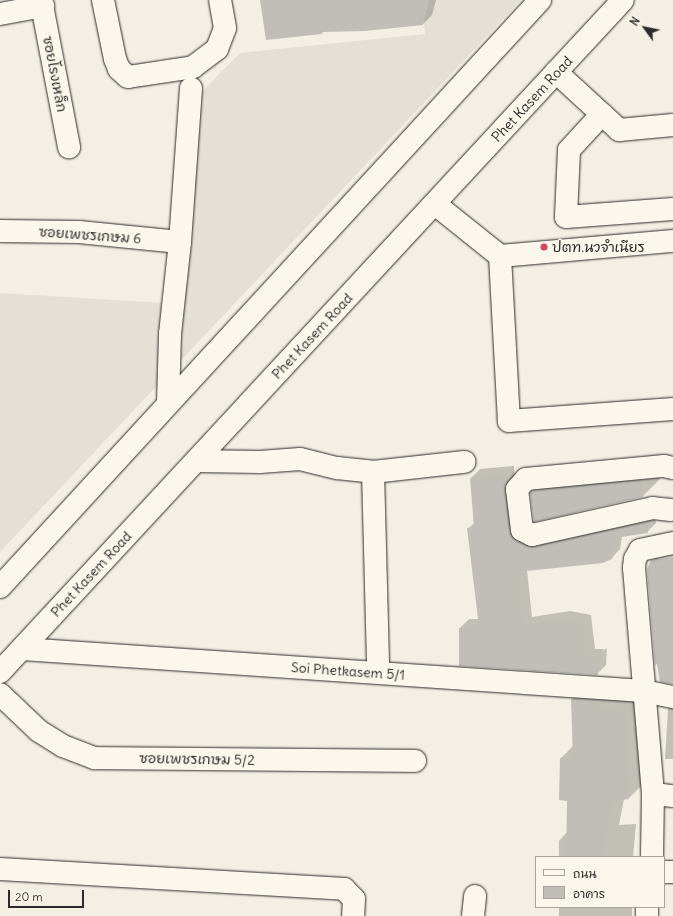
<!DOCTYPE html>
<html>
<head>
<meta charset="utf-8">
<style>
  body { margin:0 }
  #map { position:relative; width:673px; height:916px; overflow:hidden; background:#f3efe4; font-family:Delius,"Playpen Sans Thai",sans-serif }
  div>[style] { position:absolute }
  .built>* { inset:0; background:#e4e0d6 }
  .shadow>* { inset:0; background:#0003; transform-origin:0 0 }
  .building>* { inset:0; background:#c0beb6 }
  .roads { filter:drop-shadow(0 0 1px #2b2b2b) drop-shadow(0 0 1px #2b2b2b) }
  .minor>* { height:22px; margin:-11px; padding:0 11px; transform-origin:11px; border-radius:11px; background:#fbf7ec }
  .major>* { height:22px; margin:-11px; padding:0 11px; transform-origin:11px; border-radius:11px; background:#fbf7ec }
  .dots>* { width:11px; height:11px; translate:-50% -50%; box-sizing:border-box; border:2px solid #fbf7ec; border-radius:50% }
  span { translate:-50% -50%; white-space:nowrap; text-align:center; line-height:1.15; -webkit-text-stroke:3px #fbf7ec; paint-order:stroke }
  .street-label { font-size:14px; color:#2b2b2b }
  .poi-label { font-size:14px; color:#2b2b2b }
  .left { translate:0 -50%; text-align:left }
  .legend { position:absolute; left:535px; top:856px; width:130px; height:52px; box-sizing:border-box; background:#fbf7ec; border:1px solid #a8a59f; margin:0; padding:5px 7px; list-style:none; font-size:12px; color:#2b2b2b }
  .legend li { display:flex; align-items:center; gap:8px; height:20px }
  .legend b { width:20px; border:1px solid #a8a59f }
  .north { position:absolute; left:625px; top:8px; width:40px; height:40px; -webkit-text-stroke:3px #fbf7ec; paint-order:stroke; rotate:303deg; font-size:11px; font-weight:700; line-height:16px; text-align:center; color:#2b2b2b }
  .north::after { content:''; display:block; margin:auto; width:14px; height:18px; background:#2b2b2b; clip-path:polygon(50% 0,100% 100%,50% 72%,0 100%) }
  .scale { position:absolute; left:8px; top:890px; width:76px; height:18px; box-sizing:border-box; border:2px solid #2b2b2b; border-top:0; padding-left:5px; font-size:12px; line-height:14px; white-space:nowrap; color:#2b2b2b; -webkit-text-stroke:3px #fbf7ec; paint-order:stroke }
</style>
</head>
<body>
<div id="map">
  <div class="built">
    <i style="clip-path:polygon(422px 0,521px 0,0 552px,0 293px,179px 304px,199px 95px,240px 53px,425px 34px)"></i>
  </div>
  <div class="shadow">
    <i style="clip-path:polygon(261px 0,436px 0,432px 15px,423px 24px,324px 31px,322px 33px)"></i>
    <i style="clip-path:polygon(658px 463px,660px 479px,642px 497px,531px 493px,551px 474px)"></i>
    <i style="clip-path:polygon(514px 466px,518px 523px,525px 532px,655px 514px,656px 523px,647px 532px,622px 536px,620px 549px,611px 559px,527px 570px,532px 617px,570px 611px,591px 615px,595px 649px,604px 649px,603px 651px,607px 648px,606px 665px,597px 674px,460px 628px,469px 619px,479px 619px,469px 528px,475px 522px,471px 478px,480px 469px)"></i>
    <i style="clip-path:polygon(673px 547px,673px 556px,658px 558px,658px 560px,673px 558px,673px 657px,652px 561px,664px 549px)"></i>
    <i style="clip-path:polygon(587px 684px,639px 695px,644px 783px,629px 798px,624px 799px,619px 825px,636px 824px,633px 857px,559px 857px,559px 841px,567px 832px,568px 800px,561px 758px,573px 746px,572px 699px)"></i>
    <i style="clip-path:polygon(673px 704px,673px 759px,665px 759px,668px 709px)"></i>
    <i style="left:559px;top:907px;width:73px;height:9px"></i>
  </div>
  <div class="building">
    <i style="clip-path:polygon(260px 0,429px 0,423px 25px,365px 31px,322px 32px,322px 34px,266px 40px)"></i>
    <i style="clip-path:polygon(505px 475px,510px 532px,516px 541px,526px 546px,535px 547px,646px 522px,648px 533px,615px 538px,612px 559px,603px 563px,517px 572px,523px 625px,560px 620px,582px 624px,586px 658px,595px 657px,595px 661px,598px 655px,598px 675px,459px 666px,459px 628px,479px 627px,467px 528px,474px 527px,470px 478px)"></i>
    <i style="clip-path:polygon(641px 481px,643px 497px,534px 522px,530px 493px,532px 491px)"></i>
    <i style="clip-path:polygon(673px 557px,673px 684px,672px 684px,660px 682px,657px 664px,655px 665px,647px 569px,651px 560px)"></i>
    <i style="clip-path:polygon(571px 699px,597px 700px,597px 710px,625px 709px,629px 799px,613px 801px,601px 857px,566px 857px,567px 801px,559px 800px,560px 758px,573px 758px)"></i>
  </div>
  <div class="roads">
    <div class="minor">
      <i style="left:41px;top:0;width:150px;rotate:79.2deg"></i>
      <i style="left:103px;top:0;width:60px;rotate:78.5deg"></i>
      <i style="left:115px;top:59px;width:11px;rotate:68deg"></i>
      <i style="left:119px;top:69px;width:12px;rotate:42deg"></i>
      <i style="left:128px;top:77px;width:66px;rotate:-8.7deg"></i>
      <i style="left:193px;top:67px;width:30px;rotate:-37deg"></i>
      <i style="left:217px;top:49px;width:22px;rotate:-69deg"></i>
      <i style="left:225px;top:28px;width:28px;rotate:-100deg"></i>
      <i style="left:0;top:14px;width:44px;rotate:-10.5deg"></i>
      <i style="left:556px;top:72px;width:86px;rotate:42.6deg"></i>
      <i style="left:619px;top:130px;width:54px;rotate:-5.3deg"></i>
      <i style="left:602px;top:114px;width:49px;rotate:132.5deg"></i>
      <i style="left:569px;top:150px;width:67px;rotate:92.6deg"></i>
      <i style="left:566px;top:217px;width:107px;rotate:-4.3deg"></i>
      <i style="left:435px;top:204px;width:83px;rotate:38.7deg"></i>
      <i style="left:500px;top:256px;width:174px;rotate:-5deg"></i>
      <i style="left:0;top:231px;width:79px;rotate:0.7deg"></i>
      <i style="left:79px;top:232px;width:101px;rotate:5.7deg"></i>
      <i style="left:500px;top:256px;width:165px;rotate:86.9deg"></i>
      <i style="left:509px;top:421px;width:164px;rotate:-4.2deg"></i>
      <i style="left:168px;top:402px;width:68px;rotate:-88.3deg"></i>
      <i style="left:170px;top:334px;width:93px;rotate:-83.8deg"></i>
      <i style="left:180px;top:242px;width:154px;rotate:-85.9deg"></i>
      <i style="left:196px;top:461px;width:64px;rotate:0.9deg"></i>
      <i style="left:260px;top:462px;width:40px;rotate:-4.3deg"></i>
      <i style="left:300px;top:459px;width:38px;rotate:14deg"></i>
      <i style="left:337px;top:468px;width:36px;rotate:6deg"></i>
      <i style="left:373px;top:472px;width:92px;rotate:-6.3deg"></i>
      <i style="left:373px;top:472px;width:193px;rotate:88.5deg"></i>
      <i style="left:671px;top:510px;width:18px;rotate:-174deg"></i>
      <i style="left:653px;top:508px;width:124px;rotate:167.4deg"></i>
      <i style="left:532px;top:535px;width:11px;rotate:-153deg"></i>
      <i style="left:522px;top:530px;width:41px;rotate:-97deg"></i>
      <i style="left:517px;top:489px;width:13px;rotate:-48deg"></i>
      <i style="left:526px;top:479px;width:139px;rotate:-5.4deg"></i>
      <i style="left:664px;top:466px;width:9px;rotate:13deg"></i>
      <i style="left:22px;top:649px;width:623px;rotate:3.86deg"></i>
      <i style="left:644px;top:691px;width:30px;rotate:12deg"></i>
      <i style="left:0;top:694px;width:54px;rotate:43.5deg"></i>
      <i style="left:39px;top:731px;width:28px;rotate:32deg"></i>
      <i style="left:63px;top:746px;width:34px;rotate:21deg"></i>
      <i style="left:95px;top:758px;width:320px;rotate:0.5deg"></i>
      <i style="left:653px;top:794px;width:20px;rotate:6deg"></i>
      <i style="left:652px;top:857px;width:63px;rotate:-89.1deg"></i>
      <i style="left:653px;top:794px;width:227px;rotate:-94.8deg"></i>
      <i style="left:634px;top:568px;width:9px;rotate:-84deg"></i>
      <i style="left:635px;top:559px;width:10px;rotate:-61deg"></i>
      <i style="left:640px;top:550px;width:34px;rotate:-12deg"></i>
      <i style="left:0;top:869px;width:345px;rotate:3.3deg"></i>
      <i style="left:344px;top:889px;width:14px;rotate:45deg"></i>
      <i style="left:354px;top:899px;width:17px;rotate:93deg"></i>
      <i style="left:664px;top:872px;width:9px"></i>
      <i style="left:473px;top:916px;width:20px;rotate:-84deg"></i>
      <i style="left:647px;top:916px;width:9px;rotate:-90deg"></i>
    </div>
    <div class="major">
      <i style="left:0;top:587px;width:798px;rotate:-47.39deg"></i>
      <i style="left:0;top:672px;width:916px;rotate:-47.17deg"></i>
    </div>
  </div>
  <div class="dots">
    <i style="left:544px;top:247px;background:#d1495b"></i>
  </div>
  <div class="street-label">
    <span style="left:55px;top:74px;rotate:79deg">ซอยโรงเหล็ก</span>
    <span style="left:532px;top:99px;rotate:-47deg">Phet Kasem Road</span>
    <span style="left:90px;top:235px;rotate:4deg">ซอยเพชรเกษม 6</span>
    <span style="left:312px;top:336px;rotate:-47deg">Phet Kasem Road</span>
    <span style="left:91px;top:574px;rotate:-47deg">Phet Kasem Road</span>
    <span style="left:348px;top:671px;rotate:4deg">Soi Phetkasem 5/1</span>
    <span style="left:197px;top:759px;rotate:1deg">ซอยเพชรเกษม 5/2</span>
  </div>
  <div class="poi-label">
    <span class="left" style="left:552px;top:247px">ปตท.นวจำเนียร</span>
  </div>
  <ul class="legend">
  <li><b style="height:5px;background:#fbf7ec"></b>ถนน</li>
  <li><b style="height:11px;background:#c0beb6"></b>อาคาร</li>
  </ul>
  <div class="north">N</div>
  <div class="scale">20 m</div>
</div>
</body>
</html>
